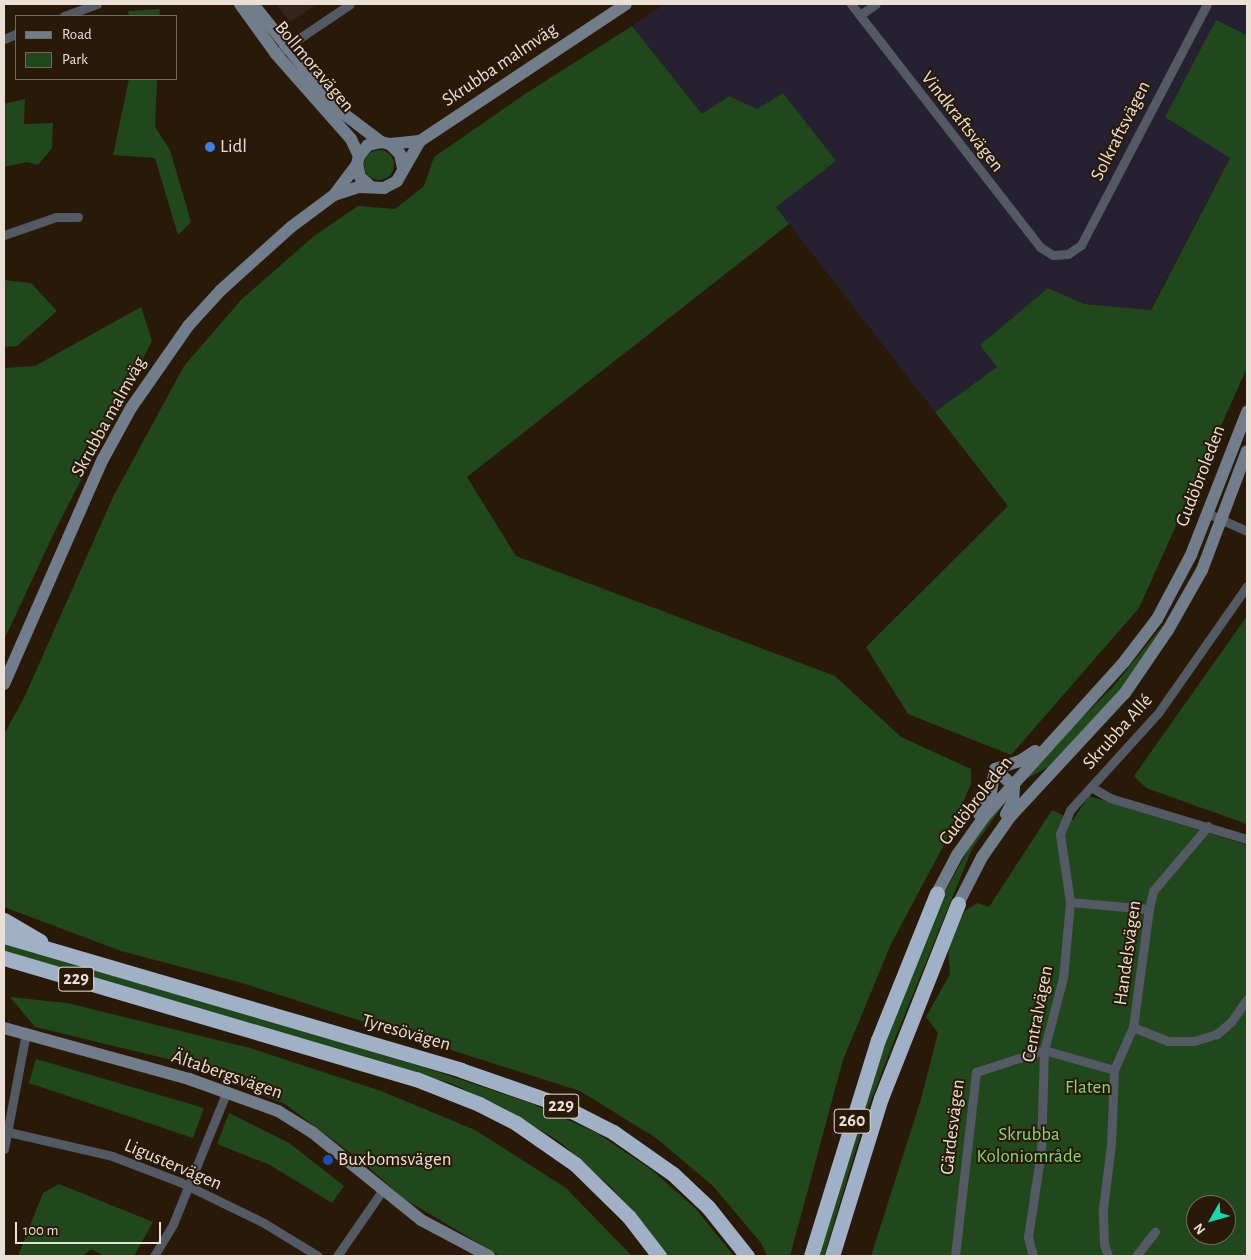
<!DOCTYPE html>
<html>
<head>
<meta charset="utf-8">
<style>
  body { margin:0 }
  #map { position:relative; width:1251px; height:1260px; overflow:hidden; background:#291909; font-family:"Alegreya Sans",sans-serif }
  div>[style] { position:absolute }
  .commercial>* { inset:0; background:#252131 }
  .industrial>* { inset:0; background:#332519 }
  .green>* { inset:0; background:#21471d }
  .round { border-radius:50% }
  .street>* { height:9px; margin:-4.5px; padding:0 4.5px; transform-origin:4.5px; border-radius:4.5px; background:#545a63 }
  .secondary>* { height:12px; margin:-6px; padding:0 6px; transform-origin:6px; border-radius:6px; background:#727d8b }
  .highway>* { height:15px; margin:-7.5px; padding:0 7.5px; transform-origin:7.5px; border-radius:7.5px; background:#a0b0c7 }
  .dots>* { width:14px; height:14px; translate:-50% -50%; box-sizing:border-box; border:2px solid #291909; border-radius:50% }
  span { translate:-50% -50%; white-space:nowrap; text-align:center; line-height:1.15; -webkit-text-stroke:4px #291909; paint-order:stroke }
  .shield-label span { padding:1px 4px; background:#291909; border:1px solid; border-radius:4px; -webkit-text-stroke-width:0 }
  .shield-label { font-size:18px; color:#ebe0d6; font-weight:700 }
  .street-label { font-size:19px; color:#ebe0d6 }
  .poi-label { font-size:19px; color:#ebe0d6 }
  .left { translate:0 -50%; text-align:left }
  .park-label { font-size:19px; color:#83da7a }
  .frame { position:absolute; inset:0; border:5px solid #ebe0d6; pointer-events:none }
  .legend { position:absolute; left:15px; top:15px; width:162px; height:65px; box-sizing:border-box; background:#291909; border:1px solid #77695b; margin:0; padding:6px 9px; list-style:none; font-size:15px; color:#ebe0d6 }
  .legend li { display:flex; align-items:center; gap:10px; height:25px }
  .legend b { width:25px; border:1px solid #77695b }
  .north { position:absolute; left:1186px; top:1195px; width:50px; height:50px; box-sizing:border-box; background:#291909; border:1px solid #77695b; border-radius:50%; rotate:232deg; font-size:14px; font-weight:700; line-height:20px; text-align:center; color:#ebe0d6 }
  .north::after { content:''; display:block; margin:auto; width:18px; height:22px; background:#1dd5b1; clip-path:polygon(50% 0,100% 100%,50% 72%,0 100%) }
  .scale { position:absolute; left:15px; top:1222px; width:146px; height:22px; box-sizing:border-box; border:2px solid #ebe0d6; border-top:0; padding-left:6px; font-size:15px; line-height:18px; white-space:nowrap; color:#ebe0d6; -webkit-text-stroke:4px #291909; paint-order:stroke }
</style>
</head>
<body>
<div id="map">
  <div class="commercial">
    <i style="clip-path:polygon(665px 4px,1247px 4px,1247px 35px,1216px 20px,1230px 157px,1150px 310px,1084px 304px,1048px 288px,997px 367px,935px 412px,776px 207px,783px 93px,757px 109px,729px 96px,702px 114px,632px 26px)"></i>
  </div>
  <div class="industrial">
    <i style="clip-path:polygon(276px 4px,317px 4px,290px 22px)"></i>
  </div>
  <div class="green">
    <i style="clip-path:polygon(160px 9px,159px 16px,129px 16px,128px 11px)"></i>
    <i style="clip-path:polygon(1216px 20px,1247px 35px,1247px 368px,1139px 608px,1011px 755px,908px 714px,866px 647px,1008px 506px,935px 412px,997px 367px,980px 345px,1048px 288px,1084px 304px,1151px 310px,1230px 158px,1165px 117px)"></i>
    <i style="clip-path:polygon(632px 26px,702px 114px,729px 96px,757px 109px,783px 93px,836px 161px,776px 207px,789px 224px,467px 477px,516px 556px,835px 676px,901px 737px,971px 769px,971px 784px,946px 841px,891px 944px,843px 1060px,790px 1256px,767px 1256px,761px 1243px,713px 1186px,656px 1138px,580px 1091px,242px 983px,121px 951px,4px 907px,4px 734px,24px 698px,114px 495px,184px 366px,241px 300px,314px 236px,358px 206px,395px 209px,424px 186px,434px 157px,525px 94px)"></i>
    <i style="clip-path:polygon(129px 79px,157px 79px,155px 127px,170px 150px,191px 222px,178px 235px,155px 158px,113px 155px)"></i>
    <i style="clip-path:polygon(25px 99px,24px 124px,53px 123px,52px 148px,38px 165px,27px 162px,4px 167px,4px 104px)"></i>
    <i class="round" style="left:364px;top:150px;width:30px;height:30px"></i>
    <i style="clip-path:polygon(4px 280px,31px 283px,57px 311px,17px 346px,4px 347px)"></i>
    <i style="clip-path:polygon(141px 307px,152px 341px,55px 531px,4px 640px,4px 368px,35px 366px)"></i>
    <i style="clip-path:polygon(1247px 616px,1247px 824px,1146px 788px,1134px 776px)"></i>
    <i style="clip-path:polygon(1163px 625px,1164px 628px,1124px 686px,1048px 767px,1021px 782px,1032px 766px,1112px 688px)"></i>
    <i style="clip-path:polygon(evenodd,1089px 796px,1247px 845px,1247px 1256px,871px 1256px,921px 1099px,938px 1033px,926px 1017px,950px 974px,948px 947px,965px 911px,977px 903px,989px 907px,1052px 810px,1073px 820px,1089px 796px,1196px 1205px,1226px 1205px,1226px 1235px,1196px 1235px,1196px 1205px)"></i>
    <i style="clip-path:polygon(1001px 802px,1003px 805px,972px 849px,896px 1036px,869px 1106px,824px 1256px,818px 1256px,833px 1198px,888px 1034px,939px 903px,970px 846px)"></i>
    <i style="clip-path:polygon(4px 943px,430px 1069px,533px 1104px,597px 1133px,652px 1170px,696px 1209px,734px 1256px,667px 1256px,645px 1225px,611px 1187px,560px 1142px,504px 1108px,453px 1084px,4px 951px)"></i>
    <i style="clip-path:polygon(10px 997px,67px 1003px,250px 1048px,381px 1091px,475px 1130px,566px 1188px,632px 1256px,500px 1256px,403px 1198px,364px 1163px,285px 1104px,180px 1062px,35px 1027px)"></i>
    <i style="clip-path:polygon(36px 1059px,204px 1108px,193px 1138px,29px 1083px)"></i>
    <i style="clip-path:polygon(229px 1113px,289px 1143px,344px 1186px,332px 1203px,270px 1165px,217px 1144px)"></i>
    <i style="clip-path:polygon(59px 1184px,153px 1222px,134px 1256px,104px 1256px,91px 1249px,83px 1256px,18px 1256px,43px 1193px)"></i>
  </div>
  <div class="street">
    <i style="left:851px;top:4px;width:308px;rotate:52.1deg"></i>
    <i style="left:1040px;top:247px;width:15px;rotate:32deg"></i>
    <i style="left:1053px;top:255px;width:15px;rotate:-4deg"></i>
    <i style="left:1068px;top:254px;width:16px;rotate:-35deg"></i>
    <i style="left:1081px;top:245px;width:272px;rotate:-62.4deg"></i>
    <i style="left:860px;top:15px;width:19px;rotate:-35deg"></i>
    <i style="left:64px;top:16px;width:35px;rotate:-20deg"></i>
    <i style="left:4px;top:39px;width:13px;rotate:-23deg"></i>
    <i style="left:276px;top:54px;width:89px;rotate:-34deg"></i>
    <i style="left:4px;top:235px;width:55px;rotate:-19.1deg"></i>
    <i style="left:56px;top:217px;width:22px"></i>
    <i style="left:1209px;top:514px;width:42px;rotate:24.1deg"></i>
    <i style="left:1247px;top:586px;width:155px;rotate:125deg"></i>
    <i style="left:1158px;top:713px;width:100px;rotate:132.2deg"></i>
    <i style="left:1091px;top:787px;width:22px;rotate:30deg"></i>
    <i style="left:1110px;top:798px;width:143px;rotate:16.7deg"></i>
    <i style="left:1070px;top:902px;width:79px;rotate:5.1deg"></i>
    <i style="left:1133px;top:1027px;width:38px;rotate:22deg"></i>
    <i style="left:1168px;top:1041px;width:26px"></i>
    <i style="left:1194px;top:1041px;width:24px;rotate:-17deg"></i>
    <i style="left:1217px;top:1034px;width:18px;rotate:-41deg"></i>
    <i style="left:1231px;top:1022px;width:28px;rotate:-55deg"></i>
    <i style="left:4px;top:1131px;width:111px;rotate:13deg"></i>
    <i style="left:112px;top:1156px;width:73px;rotate:20.9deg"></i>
    <i style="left:180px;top:1182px;width:93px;rotate:26deg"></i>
    <i style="left:264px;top:1223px;width:63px;rotate:31.4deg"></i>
    <i style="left:4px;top:1149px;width:118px;rotate:-79.3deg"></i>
    <i style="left:154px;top:1256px;width:37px;rotate:-59deg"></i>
    <i style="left:173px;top:1224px;width:144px;rotate:-67.9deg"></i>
    <i style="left:337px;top:1256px;width:79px;rotate:-55.3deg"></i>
    <i style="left:955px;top:1256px;width:185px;rotate:-83.5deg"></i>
    <i style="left:976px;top:1072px;width:71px;rotate:-17.9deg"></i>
    <i style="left:1044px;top:1050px;width:73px;rotate:15.9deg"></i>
    <i style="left:1033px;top:1256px;width:20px;rotate:-105deg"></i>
    <i style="left:1028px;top:1237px;width:87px;rotate:-81.4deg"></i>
    <i style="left:1041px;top:1151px;width:101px;rotate:-88.3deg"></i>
    <i style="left:1044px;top:1050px;width:74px;rotate:-75.2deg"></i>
    <i style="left:1063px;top:978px;width:76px;rotate:-84.7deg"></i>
    <i style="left:1070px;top:902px;width:69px;rotate:-98.4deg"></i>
    <i style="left:1060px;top:834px;width:26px;rotate:-67deg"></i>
    <i style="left:1070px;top:810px;width:31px;rotate:-48deg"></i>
    <i style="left:1108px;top:1256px;width:13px;rotate:-108deg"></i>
    <i style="left:1104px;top:1244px;width:36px;rotate:-92deg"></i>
    <i style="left:1103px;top:1208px;width:64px;rotate:-82.8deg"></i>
    <i style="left:1111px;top:1145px;width:75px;rotate:-87.7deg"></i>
    <i style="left:1114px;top:1070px;width:47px;rotate:-66.2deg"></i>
    <i style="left:1133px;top:1027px;width:119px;rotate:-82.3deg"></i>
    <i style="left:1149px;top:909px;width:18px;rotate:-77deg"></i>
    <i style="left:1153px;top:891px;width:85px;rotate:-49.8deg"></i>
    <i style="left:1136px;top:1256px;width:31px;rotate:-52deg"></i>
  </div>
  <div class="secondary">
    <i style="left:240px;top:4px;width:62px;rotate:54.2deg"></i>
    <i style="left:276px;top:54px;width:113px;rotate:48.6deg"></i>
    <i style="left:351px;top:139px;width:19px;rotate:65deg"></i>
    <i style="left:253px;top:4px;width:132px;rotate:51.5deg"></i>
    <i style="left:335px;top:107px;width:58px;rotate:37.3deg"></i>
    <i style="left:390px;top:144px;width:30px;rotate:-6deg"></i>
    <i style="left:370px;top:186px;width:13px;rotate:-138deg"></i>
    <i style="left:360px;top:177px;width:13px;rotate:-103deg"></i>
    <i style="left:357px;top:164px;width:8px;rotate:-76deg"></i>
    <i style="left:359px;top:156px;width:14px;rotate:-51deg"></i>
    <i style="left:368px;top:145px;width:13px;rotate:-13deg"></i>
    <i style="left:381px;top:142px;width:9px;rotate:13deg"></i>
    <i style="left:390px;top:144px;width:14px;rotate:45deg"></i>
    <i style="left:400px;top:154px;width:14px;rotate:78deg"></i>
    <i style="left:334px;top:195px;width:39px;rotate:-53deg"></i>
    <i style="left:4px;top:684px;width:246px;rotate:-66.3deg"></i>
    <i style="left:103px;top:459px;width:58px;rotate:-61.2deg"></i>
    <i style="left:131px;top:408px;width:101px;rotate:-55.1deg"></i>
    <i style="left:189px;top:325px;width:47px;rotate:-47.6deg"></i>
    <i style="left:221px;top:290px;width:94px;rotate:-42deg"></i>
    <i style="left:291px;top:227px;width:54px;rotate:-36.7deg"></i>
    <i style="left:334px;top:195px;width:25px;rotate:-18deg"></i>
    <i style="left:358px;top:187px;width:26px;rotate:2deg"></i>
    <i style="left:384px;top:188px;width:15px;rotate:-28deg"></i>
    <i style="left:397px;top:181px;width:46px;rotate:-60.1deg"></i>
    <i style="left:420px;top:141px;width:247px;rotate:-33.6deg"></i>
    <i style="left:995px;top:769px;width:26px;rotate:43deg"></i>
    <i style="left:1014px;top:787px;width:14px;rotate:94deg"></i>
    <i style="left:1013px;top:801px;width:15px;rotate:118deg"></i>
    <i style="left:979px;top:814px;width:25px;rotate:-61deg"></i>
    <i style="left:991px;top:792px;width:23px;rotate:-80deg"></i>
    <i style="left:995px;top:769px;width:26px;rotate:-18deg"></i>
    <i style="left:1020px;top:761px;width:18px;rotate:-34deg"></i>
    <i style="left:937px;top:893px;width:43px;rotate:-62.2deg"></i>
    <i style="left:957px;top:855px;width:47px;rotate:-54.6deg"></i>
    <i style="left:984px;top:817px;width:209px;rotate:-47.9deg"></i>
    <i style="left:1124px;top:662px;width:54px;rotate:-52.5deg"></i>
    <i style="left:1157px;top:619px;width:72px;rotate:-62deg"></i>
    <i style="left:1191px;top:555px;width:154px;rotate:-68.6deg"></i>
    <i style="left:958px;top:904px;width:53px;rotate:-62.9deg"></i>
    <i style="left:982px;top:857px;width:49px;rotate:-55deg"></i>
    <i style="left:1010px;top:817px;width:169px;rotate:-47.2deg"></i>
    <i style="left:1125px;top:693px;width:76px;rotate:-55.7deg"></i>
    <i style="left:1168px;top:630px;width:69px;rotate:-60.5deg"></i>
    <i style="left:1202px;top:570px;width:127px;rotate:-69.3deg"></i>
    <i style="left:4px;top:1028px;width:192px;rotate:15.4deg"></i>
    <i style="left:189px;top:1079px;width:95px;rotate:19.8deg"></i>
    <i style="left:278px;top:1111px;width:40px;rotate:32deg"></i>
    <i style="left:312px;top:1132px;width:140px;rotate:38.9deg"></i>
    <i style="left:421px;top:1220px;width:77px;rotate:27.9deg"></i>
  </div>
  <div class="highway">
    <i style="left:4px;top:920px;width:42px;rotate:30.3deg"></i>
    <i style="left:4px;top:936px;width:476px;rotate:16.3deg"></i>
    <i style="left:461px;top:1070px;width:103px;rotate:19.3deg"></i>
    <i style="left:558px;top:1104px;width:62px;rotate:27deg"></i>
    <i style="left:613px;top:1132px;width:73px;rotate:35deg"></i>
    <i style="left:673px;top:1174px;width:48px;rotate:43.3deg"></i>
    <i style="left:708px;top:1207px;width:63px;rotate:51.5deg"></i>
    <i style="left:4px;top:958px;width:429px;rotate:16.4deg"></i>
    <i style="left:416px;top:1079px;width:68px;rotate:21.6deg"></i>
    <i style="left:479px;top:1104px;width:42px;rotate:27.2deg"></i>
    <i style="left:516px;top:1123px;width:72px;rotate:34.8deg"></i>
    <i style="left:575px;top:1164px;width:76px;rotate:44.5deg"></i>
    <i style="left:629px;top:1217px;width:49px;rotate:52.4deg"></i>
    <i style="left:811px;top:1256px;width:226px;rotate:-72.8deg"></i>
    <i style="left:878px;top:1040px;width:158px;rotate:-68.1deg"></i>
    <i style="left:832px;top:1256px;width:165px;rotate:-72.8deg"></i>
    <i style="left:881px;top:1098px;width:209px;rotate:-68.4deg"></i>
  </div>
  <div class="dots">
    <i style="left:210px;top:147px;background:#3f7fe0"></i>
    <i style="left:328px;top:1160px;background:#1a4fb4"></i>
  </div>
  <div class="shield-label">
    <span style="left:76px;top:979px">229</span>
    <span style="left:561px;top:1106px">229</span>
    <span style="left:852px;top:1121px">260</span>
  </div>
  <div class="street-label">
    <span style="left:500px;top:65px;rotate:-34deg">Skrubba malmväg</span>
    <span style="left:314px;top:67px;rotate:50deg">Bollmoravägen</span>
    <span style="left:962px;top:122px;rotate:52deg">Vindkraftsvägen</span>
    <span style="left:1121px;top:131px;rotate:-63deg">Solkraftsvägen</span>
    <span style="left:109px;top:417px;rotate:-61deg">Skrubba malmväg</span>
    <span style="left:1201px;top:476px;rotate:-69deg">Gudöbroleden</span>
    <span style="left:1118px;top:732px;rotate:-48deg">Skrubba Allé</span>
    <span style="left:976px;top:801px;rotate:-52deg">Gudöbroleden</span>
    <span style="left:1128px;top:953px;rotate:-82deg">Handelsvägen</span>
    <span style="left:1038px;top:1014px;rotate:-79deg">Centralvägen</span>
    <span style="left:406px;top:1033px;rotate:16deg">Tyresövägen</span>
    <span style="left:227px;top:1075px;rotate:19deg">Ältabergsvägen</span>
    <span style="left:953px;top:1127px;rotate:-83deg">Gärdesvägen</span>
    <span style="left:173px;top:1165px;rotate:23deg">Ligustervägen</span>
  </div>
  <div class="poi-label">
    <span class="left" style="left:220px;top:147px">Lidl</span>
    <span class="left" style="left:338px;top:1160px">Buxbomsvägen</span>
  </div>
  <div class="park-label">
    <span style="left:1088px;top:1088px">Flaten</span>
    <span style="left:1029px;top:1146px">Skrubba<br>Koloniområde</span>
  </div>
  <div class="frame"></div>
  <ul class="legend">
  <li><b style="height:6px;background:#727d8b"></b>Road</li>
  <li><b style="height:14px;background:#21471d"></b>Park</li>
  </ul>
  <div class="north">N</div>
  <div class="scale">100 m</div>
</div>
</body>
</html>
